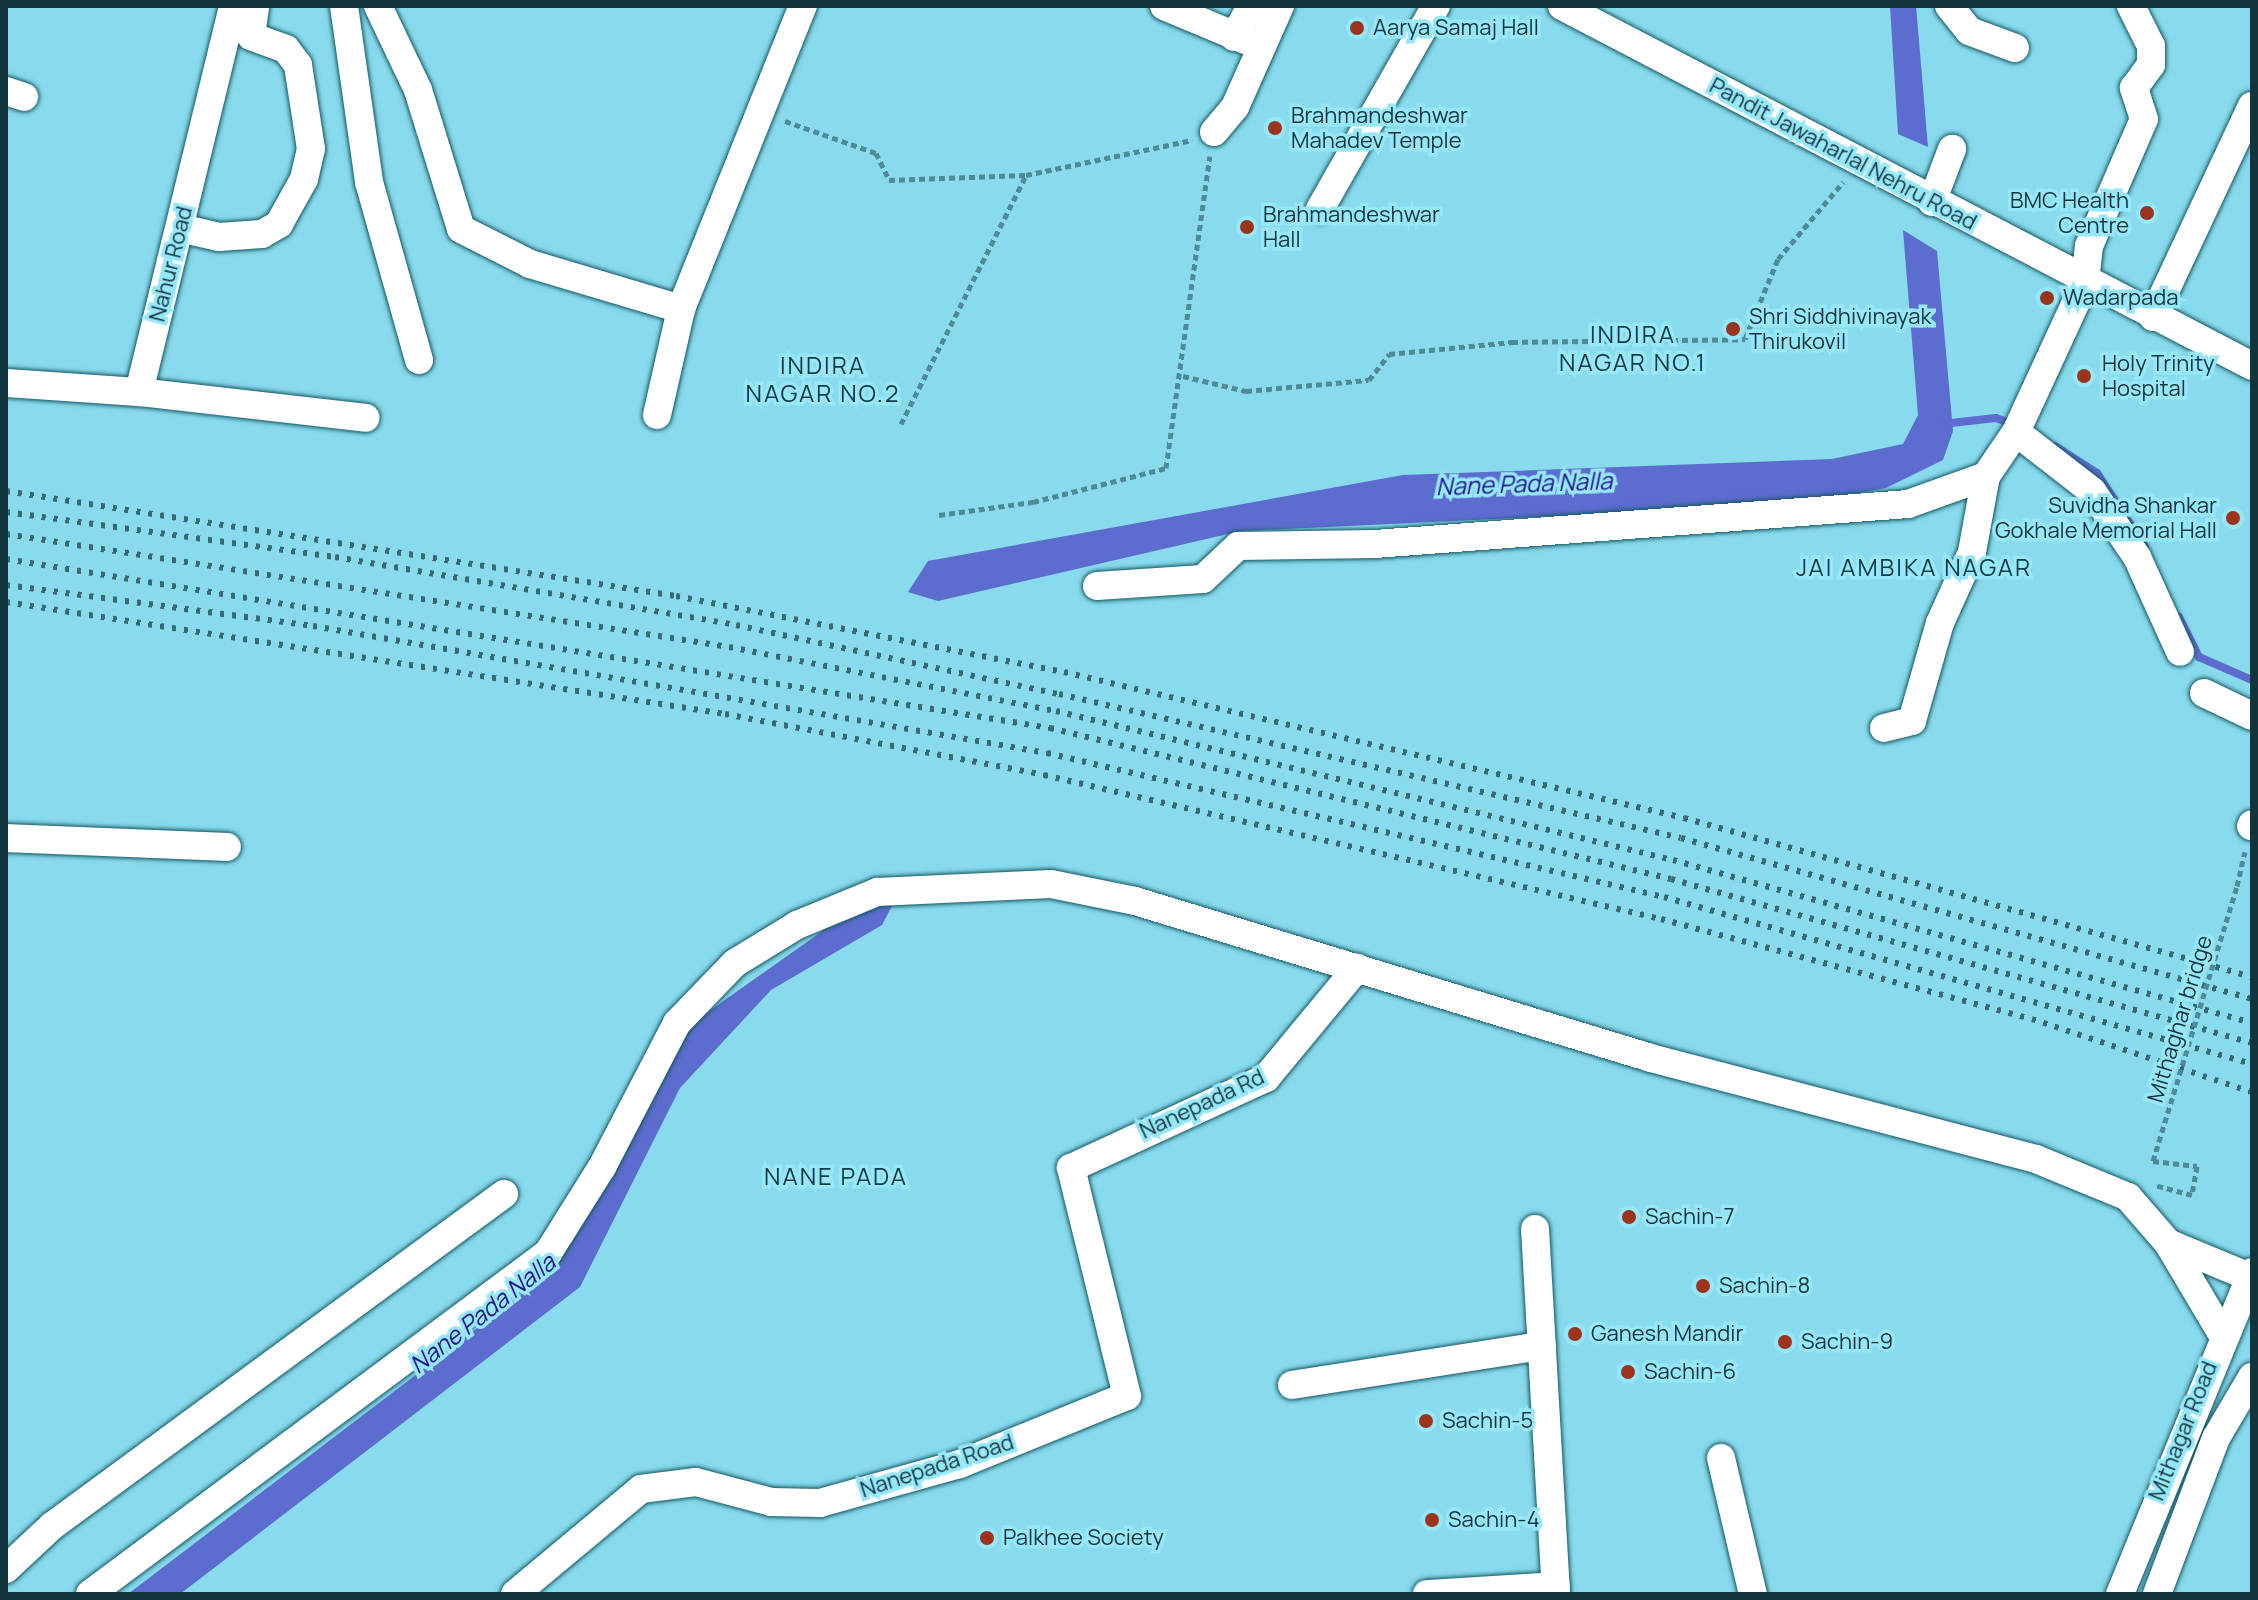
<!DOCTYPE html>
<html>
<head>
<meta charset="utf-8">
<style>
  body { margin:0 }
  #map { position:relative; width:2258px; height:1600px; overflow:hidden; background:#88daec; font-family:Manrope,sans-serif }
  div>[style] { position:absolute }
  .water>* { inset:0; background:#5c6ccf }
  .stream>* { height:8px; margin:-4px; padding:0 4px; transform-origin:4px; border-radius:4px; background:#5c6ccf }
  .path>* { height:5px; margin-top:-2.5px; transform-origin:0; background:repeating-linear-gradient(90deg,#4f8a97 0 6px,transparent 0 10px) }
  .roads { filter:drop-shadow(0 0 2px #155865) drop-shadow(0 0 2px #155865) }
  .minor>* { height:28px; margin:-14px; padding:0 14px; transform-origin:14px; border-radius:14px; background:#fff }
  .rail>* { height:6px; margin-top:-3px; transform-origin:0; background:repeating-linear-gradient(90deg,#386a74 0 4px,transparent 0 12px) }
  .path-bridge>* { height:5px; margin-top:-2.5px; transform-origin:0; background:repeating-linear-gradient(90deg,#4f8a97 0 6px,transparent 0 10px) }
  .dots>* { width:22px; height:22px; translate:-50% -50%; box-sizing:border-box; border:4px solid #95e7f9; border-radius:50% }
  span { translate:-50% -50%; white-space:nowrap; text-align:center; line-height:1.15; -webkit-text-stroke:7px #95e7f9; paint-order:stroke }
  .poi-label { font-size:22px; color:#12353c }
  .left { translate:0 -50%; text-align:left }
  .right { translate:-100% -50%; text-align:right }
  .street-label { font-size:22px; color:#12353c }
  .neighbourhood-label { font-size:24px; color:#0c3a43; letter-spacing:2px }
  .water-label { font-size:24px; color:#21168e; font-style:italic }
  .frame { position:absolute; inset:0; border:8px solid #12353c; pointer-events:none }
</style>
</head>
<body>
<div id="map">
  <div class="water">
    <i style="clip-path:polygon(1890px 6px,1916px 6px,1928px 147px,1898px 134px)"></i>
    <i style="clip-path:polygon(1903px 230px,1937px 251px,1953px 431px,1943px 460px,1886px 488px,1790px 505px,1241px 531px,938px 601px,908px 592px,928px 561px,1403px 475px,1832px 459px,1903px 444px,1918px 415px)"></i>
    <i style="clip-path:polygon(862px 903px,893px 904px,882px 925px,771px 990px,680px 1088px,580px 1287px,180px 1594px,128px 1594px,543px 1278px,572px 1242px,691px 1024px)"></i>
  </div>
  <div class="stream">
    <i style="left:1942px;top:424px;width:54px;rotate:-6.3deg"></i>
    <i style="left:1996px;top:418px;width:20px;rotate:20deg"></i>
    <i style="left:2055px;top:446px;width:50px;rotate:32.7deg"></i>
    <i style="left:2097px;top:473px;width:88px;rotate:57deg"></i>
    <i style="left:2179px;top:617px;width:45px;rotate:63.4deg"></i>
    <i style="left:2199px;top:657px;width:58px;rotate:23.5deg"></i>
  </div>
  <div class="path">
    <i style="left:785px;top:121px;width:96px;rotate:19.4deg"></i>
    <i style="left:876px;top:153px;width:30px;rotate:64deg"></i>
    <i style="left:889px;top:180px;width:137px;rotate:-2.1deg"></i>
    <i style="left:1026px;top:175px;width:170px;rotate:-11.9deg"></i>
    <i style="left:1183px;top:376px;width:65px;rotate:13.4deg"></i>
    <i style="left:1246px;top:391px;width:123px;rotate:-5.1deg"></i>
    <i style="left:1369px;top:380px;width:33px;rotate:-52deg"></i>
    <i style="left:1389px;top:354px;width:124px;rotate:-5.6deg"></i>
    <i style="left:1512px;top:342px;width:233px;rotate:-0.7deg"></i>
    <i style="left:1745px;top:339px;width:87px;rotate:-67.6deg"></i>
    <i style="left:1778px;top:259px;width:101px;rotate:-49.8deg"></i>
    <i style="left:901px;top:424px;width:279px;rotate:-63.3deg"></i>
    <i style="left:939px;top:515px;width:95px;rotate:-7.9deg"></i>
    <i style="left:1033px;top:502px;width:137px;rotate:-14.3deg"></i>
    <i style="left:1166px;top:468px;width:315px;rotate:-82deg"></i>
    <i style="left:2237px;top:886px;width:35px;rotate:-77deg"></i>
    <i style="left:2153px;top:1161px;width:44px;rotate:6.5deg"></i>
    <i style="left:2197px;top:1166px;width:29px;rotate:100deg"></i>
    <i style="left:2192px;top:1195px;width:39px;rotate:-165deg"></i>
  </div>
  <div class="roads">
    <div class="minor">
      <i style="left:344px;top:6px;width:178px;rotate:81.9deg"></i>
      <i style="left:369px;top:182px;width:185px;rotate:74.3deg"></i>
      <i style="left:378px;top:6px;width:93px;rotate:64.5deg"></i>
      <i style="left:418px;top:90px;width:145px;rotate:72.8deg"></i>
      <i style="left:461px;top:229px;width:77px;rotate:26.9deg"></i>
      <i style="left:530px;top:264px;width:158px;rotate:16.6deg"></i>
      <i style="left:1164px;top:6px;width:106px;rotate:22.7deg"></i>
      <i style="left:1562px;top:6px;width:778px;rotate:27.55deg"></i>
      <i style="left:1949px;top:6px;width:32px;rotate:51deg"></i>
      <i style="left:1969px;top:31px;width:49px;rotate:20.3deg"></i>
      <i style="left:1234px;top:37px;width:35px;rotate:-61deg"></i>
      <i style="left:6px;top:91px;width:19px;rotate:18deg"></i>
      <i style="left:1214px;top:132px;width:33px;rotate:-50deg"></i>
      <i style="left:1235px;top:107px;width:111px;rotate:-66deg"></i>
      <i style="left:1932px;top:202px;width:57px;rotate:-69.3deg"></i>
      <i style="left:1320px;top:209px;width:234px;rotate:-60.3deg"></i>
      <i style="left:180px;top:228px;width:40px;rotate:13deg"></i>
      <i style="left:219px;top:237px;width:43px;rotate:-4deg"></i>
      <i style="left:262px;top:234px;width:20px;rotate:-30deg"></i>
      <i style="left:279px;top:224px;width:51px;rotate:-60.9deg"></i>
      <i style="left:304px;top:179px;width:31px;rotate:-77deg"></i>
      <i style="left:311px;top:149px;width:85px;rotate:-98.8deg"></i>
      <i style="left:298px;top:65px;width:20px;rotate:-127deg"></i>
      <i style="left:286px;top:49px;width:37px;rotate:-160deg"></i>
      <i style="left:251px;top:36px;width:30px;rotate:-82deg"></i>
      <i style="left:2153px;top:317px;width:233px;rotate:-64.9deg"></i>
      <i style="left:6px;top:383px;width:133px;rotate:3.9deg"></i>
      <i style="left:139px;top:392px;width:397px;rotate:-76.3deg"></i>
      <i style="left:139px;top:392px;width:228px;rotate:6.5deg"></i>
      <i style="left:657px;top:415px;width:109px;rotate:-77.2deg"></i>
      <i style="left:681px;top:309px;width:327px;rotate:-68.1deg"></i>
      <i style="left:2016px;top:432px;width:96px;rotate:37.8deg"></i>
      <i style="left:2092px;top:491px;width:80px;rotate:55.7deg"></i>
      <i style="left:2137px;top:557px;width:104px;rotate:65.6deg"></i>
      <i style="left:1097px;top:586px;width:106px;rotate:-3.8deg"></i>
      <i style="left:1203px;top:579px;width:48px;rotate:-43.3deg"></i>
      <i style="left:1238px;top:546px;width:137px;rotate:-0.8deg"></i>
      <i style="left:1375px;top:544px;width:534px;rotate:-4.29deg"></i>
      <i style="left:1908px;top:504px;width:83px;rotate:-19.7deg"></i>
      <i style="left:2204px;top:693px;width:53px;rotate:25.6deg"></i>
      <i style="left:1884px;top:728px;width:29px;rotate:-14deg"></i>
      <i style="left:1912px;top:721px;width:102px;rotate:-74.1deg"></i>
      <i style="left:1940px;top:623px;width:78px;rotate:-65.7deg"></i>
      <i style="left:1972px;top:552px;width:77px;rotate:-79.6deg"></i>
      <i style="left:1986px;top:476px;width:53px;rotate:-55.7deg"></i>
      <i style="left:2016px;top:432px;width:164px;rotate:-65.2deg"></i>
      <i style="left:2085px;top:283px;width:37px;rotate:-84deg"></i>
      <i style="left:2089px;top:246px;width:138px;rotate:-66.6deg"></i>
      <i style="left:2144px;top:119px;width:33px;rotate:-108deg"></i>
      <i style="left:2134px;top:88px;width:29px;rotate:-54deg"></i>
      <i style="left:2151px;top:65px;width:19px;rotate:-90deg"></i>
      <i style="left:2151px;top:46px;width:45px;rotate:-116.6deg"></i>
      <i style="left:2251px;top:826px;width:2px;rotate:-63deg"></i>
      <i style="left:6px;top:838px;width:221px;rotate:2.3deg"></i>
      <i style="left:1535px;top:1229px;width:366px;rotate:86.7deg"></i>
      <i style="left:2168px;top:1243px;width:91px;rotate:22.6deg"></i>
      <i style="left:1292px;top:1385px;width:253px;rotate:-8.9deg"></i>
      <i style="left:1721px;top:1458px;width:140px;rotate:76.8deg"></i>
      <i style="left:6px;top:1569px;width:63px;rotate:-43.1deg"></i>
      <i style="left:52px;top:1526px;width:561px;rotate:-36.3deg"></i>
      <i style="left:90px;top:1594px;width:571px;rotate:-36.67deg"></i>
      <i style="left:548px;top:1253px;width:102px;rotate:-57.9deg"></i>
      <i style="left:602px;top:1167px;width:162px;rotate:-62.5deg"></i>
      <i style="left:677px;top:1023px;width:83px;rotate:-46deg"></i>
      <i style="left:735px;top:963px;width:73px;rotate:-31.5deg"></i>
      <i style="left:797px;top:925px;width:87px;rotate:-22.4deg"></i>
      <i style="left:877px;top:892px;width:174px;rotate:-2.6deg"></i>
      <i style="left:1051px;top:884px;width:86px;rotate:11.4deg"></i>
      <i style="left:1135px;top:901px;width:539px;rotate:16.92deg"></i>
      <i style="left:1651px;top:1058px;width:398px;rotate:14.7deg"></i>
      <i style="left:2036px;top:1159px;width:100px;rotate:22.4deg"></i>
      <i style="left:2128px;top:1197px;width:61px;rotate:49deg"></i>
      <i style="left:2168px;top:1243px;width:106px;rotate:59.3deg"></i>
      <i style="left:515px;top:1594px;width:164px;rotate:-39.8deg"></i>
      <i style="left:641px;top:1489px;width:55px;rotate:-7.3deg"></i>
      <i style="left:696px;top:1482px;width:78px;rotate:14.9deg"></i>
      <i style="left:771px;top:1502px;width:49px;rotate:1.2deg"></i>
      <i style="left:820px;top:1503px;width:145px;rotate:-15.6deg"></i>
      <i style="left:960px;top:1464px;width:180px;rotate:-22.2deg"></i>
      <i style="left:1127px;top:1396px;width:235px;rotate:-103.8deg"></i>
      <i style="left:1071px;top:1168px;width:215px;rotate:-24.8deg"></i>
      <i style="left:1266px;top:1078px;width:143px;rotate:-50.4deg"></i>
      <i style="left:1427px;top:1594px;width:129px;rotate:-3.5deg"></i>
      <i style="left:2120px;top:1594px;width:348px;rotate:-67.7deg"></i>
      <i style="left:2157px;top:1594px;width:167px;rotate:-69.3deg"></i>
      <i style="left:2216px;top:1438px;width:71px;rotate:-59.5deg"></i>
    </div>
  </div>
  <div class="rail">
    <i style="left:6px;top:491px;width:678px;rotate:8.91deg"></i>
    <i style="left:676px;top:596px;width:395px;rotate:11.1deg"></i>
    <i style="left:1064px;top:672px;width:637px;rotate:13.25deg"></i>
    <i style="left:1684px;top:818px;width:590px;rotate:15.64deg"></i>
    <i style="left:6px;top:512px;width:332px;rotate:7.8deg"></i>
    <i style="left:335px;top:557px;width:407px;rotate:9.6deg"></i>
    <i style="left:736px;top:625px;width:330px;rotate:12.1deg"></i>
    <i style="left:1059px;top:694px;width:638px;rotate:13.03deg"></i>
    <i style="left:1681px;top:838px;width:593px;rotate:15.75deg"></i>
    <i style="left:6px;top:534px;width:732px;rotate:8.88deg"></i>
    <i style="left:729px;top:647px;width:333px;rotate:11.1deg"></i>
    <i style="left:1056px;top:711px;width:635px;rotate:13.58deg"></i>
    <i style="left:1673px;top:860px;width:602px;rotate:15.72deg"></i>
    <i style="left:6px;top:559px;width:1058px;rotate:9.2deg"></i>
    <i style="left:1050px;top:728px;width:639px;rotate:13.67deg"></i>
    <i style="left:1671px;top:879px;width:604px;rotate:15.76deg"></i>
    <i style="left:6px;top:585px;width:310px;rotate:7.6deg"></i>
    <i style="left:313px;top:626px;width:745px;rotate:9.82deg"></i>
    <i style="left:1047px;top:753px;width:634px;rotate:13.14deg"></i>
    <i style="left:1664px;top:897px;width:611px;rotate:15.86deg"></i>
    <i style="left:6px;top:602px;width:728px;rotate:8.85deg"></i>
    <i style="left:725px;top:714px;width:325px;rotate:10.8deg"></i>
    <i style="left:1044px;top:775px;width:634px;rotate:13.14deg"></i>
    <i style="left:1661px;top:919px;width:384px;rotate:15.1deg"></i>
    <i style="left:2032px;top:1019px;width:232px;rotate:18.4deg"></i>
  </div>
  <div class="path-bridge">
    <i style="left:2153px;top:1161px;width:288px;rotate:-73deg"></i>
  </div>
  <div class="dots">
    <i style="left:1357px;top:28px;background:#9c331c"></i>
    <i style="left:1275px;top:128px;background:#9c331c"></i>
    <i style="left:2147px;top:213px;background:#9c331c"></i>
    <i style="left:1247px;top:227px;background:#9c331c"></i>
    <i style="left:2047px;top:298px;background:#9c331c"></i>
    <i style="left:1733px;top:329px;background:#9c331c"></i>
    <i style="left:2084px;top:376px;background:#9c331c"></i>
    <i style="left:2233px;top:518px;background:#9c331c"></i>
    <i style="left:1629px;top:1217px;background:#9c331c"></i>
    <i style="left:1703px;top:1286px;background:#9c331c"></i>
    <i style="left:1575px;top:1334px;background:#9c331c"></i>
    <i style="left:1785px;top:1342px;background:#9c331c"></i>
    <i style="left:1628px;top:1372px;background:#9c331c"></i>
    <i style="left:1426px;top:1421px;background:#9c331c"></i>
    <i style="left:1432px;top:1520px;background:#9c331c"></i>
    <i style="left:987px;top:1538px;background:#9c331c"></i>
  </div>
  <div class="poi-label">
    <span class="left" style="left:1373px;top:28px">Aarya Samaj Hall</span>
    <span class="left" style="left:1291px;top:128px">Brahmandeshwar<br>Mahadev Temple</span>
    <span class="right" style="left:2129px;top:213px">BMC Health<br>Centre</span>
    <span class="left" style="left:1263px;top:227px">Brahmandeshwar<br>Hall</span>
    <span class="left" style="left:2063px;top:298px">Wadarpada</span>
    <span class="left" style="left:1749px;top:329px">Shri Siddhivinayak<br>Thirukovil</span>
    <span class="left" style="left:2102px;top:376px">Holy Trinity<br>Hospital</span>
    <span class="right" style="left:2217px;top:518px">Suvidha Shankar<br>Gokhale Memorial Hall</span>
    <span class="left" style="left:1645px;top:1217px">Sachin-7</span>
    <span class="left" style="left:1719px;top:1286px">Sachin-8</span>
    <span class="left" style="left:1591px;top:1334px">Ganesh Mandir</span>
    <span class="left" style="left:1801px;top:1342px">Sachin-9</span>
    <span class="left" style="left:1644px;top:1372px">Sachin-6</span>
    <span class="left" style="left:1442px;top:1421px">Sachin-5</span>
    <span class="left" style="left:1448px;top:1520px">Sachin-4</span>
    <span class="left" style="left:1003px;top:1538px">Palkhee Society</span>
  </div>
  <div class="street-label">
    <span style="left:1843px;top:154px;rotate:28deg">Pandit Jawaharlal Nehru Road</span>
    <span style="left:171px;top:264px;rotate:-76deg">Nahur Road</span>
    <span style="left:2180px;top:1019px;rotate:-73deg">Mithaghar bridge</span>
    <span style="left:1202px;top:1104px;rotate:-25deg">Nanepada Rd</span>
    <span style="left:2183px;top:1431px;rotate:-68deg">Mithagar Road</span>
    <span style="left:937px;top:1466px;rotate:-18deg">Nanepada Road</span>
  </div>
  <div class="neighbourhood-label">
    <span style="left:1633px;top:348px">INDIRA<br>NAGAR NO.1</span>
    <span style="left:823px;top:379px">INDIRA<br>NAGAR NO.2</span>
    <span style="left:1914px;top:567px">JAI AMBIKA NAGAR</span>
    <span style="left:836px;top:1176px">NANE PADA</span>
  </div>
  <div class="water-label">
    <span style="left:1524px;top:483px;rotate:-2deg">Nane Pada Nalla</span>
    <span style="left:482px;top:1313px;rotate:-38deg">Nane Pada Nalla</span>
  </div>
  <div class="frame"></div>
</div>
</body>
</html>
